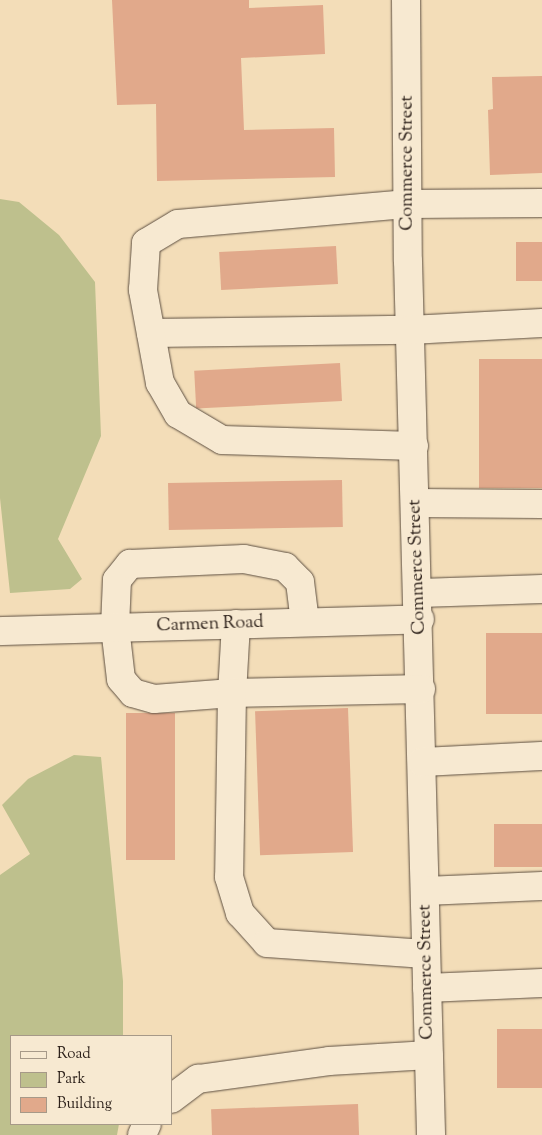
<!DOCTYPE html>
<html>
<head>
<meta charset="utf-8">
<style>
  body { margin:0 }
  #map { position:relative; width:542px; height:1135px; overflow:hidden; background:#f3ddb8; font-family:"Sorts Mill Goudy",serif }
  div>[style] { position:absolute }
  .green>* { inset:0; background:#bec08d }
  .building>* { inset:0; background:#e1a98b; transform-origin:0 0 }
  .roads { filter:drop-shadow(0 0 1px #5e5042) drop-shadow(0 0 1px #5e5042) }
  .minor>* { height:28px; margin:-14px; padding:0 14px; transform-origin:14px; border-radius:14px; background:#f7e9d1 }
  span { translate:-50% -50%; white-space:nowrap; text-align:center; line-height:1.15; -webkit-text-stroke:4px #f7e9d1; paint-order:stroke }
  .street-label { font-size:18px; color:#2d211a }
  .legend { position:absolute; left:10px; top:1035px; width:162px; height:90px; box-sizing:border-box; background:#f7e9d1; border:1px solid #a69988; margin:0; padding:6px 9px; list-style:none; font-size:15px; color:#2d211a }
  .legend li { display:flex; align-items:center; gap:10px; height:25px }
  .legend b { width:25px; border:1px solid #a69988 }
</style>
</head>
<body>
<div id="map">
  <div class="green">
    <i style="clip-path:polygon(0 199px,19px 202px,59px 235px,95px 282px,101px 436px,58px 539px,82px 579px,70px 589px,10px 593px,0 498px)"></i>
    <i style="clip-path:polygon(74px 755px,101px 757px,123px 981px,123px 1036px,11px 1036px,11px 1124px,119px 1124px,117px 1135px,0 1135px,0 875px,30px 854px,2px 805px,28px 779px)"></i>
  </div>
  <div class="building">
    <i style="clip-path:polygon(112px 0,249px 0,249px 8px,323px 5px,325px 54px,241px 58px,244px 130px,334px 128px,335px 177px,157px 181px,156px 104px,117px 105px)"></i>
    <i style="clip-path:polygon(542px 76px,542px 173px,490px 175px,488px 110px,493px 109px,492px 77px)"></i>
    <i style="left:542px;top:242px;width:39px;height:26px;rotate:90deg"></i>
    <i style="left:336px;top:246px;width:38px;height:117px;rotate:87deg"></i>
    <i style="left:542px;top:359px;width:129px;height:63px;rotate:90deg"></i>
    <i style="left:340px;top:363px;width:38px;height:146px;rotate:87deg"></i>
    <i style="left:342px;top:480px;width:47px;height:174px;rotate:89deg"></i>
    <i style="left:542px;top:633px;width:81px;height:56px;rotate:90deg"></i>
    <i style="left:348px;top:708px;width:144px;height:93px;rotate:88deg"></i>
    <i style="left:126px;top:713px;width:49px;height:147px"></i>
    <i style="left:542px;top:824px;width:43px;height:48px;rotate:90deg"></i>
    <i style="left:542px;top:1029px;width:59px;height:45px;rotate:90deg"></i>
    <i style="left:358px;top:1104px;width:31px;height:147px;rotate:88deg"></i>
  </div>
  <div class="roads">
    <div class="minor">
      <i style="left:406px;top:0;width:261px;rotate:89.6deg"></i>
      <i style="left:408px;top:261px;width:874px;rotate:88.49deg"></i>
      <i style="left:151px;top:333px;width:259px;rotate:-0.7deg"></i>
      <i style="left:410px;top:330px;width:132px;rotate:-3deg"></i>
      <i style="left:414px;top:446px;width:192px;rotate:-178.2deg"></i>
      <i style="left:222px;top:440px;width:51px;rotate:-149.4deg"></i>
      <i style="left:178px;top:414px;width:36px;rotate:-120deg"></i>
      <i style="left:160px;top:383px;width:95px;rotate:-100.4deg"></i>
      <i style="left:143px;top:290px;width:47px;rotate:-86.3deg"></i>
      <i style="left:146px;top:243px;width:37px;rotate:-31deg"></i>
      <i style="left:178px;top:224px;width:231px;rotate:-5deg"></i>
      <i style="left:408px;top:204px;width:134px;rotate:-0.4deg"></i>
      <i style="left:416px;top:503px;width:126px;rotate:0.5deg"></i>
      <i style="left:420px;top:593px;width:122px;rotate:-1.9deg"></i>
      <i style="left:236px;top:624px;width:69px;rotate:93.3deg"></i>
      <i style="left:232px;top:693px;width:78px;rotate:175.6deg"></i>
      <i style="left:154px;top:699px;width:22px;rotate:-164deg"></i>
      <i style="left:133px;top:693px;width:18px;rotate:-131deg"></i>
      <i style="left:121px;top:679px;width:52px;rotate:-96.6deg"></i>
      <i style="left:115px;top:627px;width:47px;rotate:-87.6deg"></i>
      <i style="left:117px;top:580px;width:21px;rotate:-51deg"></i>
      <i style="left:130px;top:564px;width:114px;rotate:-2.5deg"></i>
      <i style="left:244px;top:559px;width:42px;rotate:11deg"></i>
      <i style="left:285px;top:567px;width:21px;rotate:45deg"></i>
      <i style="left:300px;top:582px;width:40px;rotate:82.9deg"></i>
      <i style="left:0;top:631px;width:420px;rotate:-1.6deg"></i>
      <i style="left:421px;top:689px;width:189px;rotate:178.8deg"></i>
      <i style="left:232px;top:693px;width:184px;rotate:90.9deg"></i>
      <i style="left:229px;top:877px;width:38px;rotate:73deg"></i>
      <i style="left:240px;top:913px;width:40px;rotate:48deg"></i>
      <i style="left:267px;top:943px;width:159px;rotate:4deg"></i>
      <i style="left:422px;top:762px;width:120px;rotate:-2.9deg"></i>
      <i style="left:425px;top:891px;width:117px;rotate:-2.4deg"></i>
      <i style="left:427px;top:988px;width:115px;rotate:-2.5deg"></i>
      <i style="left:171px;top:1099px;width:34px;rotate:-37deg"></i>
      <i style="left:198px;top:1079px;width:132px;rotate:-7.8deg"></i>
      <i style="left:329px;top:1061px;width:100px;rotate:-3.4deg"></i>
      <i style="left:142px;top:1135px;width:12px;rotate:-66deg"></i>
    </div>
  </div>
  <div class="street-label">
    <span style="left:408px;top:163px;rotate:-90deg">Commerce Street</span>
    <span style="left:418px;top:567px;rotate:-92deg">Commerce Street</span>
    <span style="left:210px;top:625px;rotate:-2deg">Carmen Road</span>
    <span style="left:427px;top:972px;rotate:-91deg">Commerce Street</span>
  </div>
  <ul class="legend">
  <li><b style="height:6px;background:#f7e9d1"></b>Road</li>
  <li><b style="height:14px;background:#bec08d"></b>Park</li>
  <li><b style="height:14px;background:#e1a98b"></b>Building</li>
  </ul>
</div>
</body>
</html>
